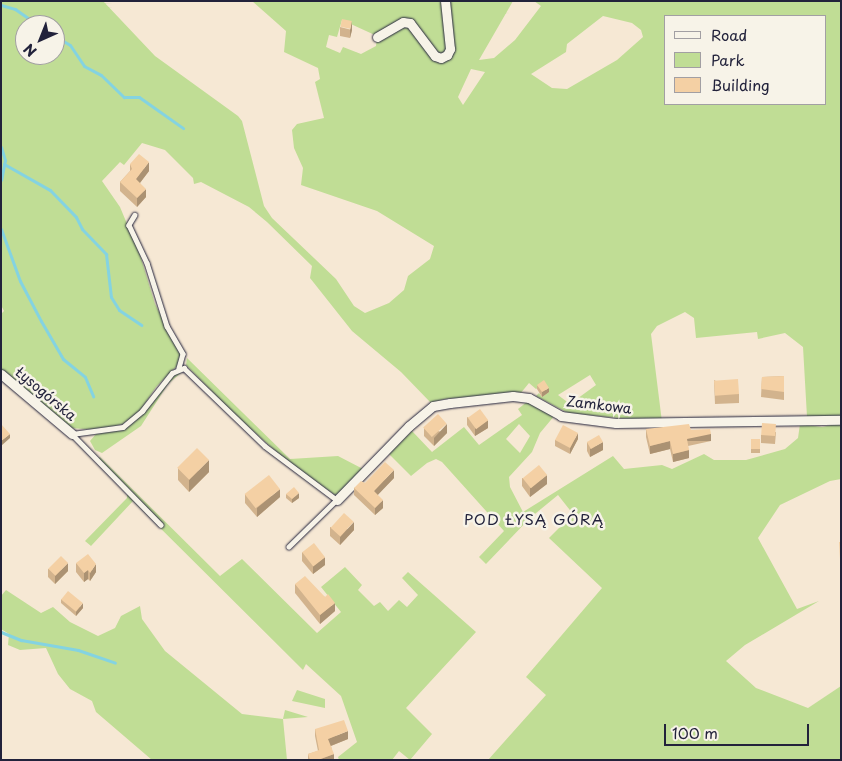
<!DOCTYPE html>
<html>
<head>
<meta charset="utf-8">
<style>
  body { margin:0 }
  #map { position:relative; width:842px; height:761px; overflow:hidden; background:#f6e8d4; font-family:"Playpen Sans",sans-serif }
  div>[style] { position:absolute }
  .green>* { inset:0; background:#c0dd95 }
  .stream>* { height:3px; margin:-1.5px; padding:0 1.5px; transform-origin:1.5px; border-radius:1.5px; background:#84d3e1 }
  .roads { filter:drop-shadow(0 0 1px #22223b) drop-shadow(0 0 1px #22223b) }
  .lane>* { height:4.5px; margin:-2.25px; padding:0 2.25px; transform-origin:2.25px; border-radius:2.25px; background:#f7f3e8 }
  .street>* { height:9px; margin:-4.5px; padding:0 4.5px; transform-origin:4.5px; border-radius:4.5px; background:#f7f3e8 }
  .wall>* { inset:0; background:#d2b38d; transform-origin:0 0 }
  .shaded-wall>* { inset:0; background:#ab9273; transform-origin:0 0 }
  .building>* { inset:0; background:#f4d0a4; transform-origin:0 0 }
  span { translate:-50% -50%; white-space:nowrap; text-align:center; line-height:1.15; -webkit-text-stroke:5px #f7f3e8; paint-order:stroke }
  .street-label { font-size:14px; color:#22223b }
  .neighbourhood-label { font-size:15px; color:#22223b; letter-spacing:1px }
  .frame { position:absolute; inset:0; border:2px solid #22223b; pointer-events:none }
  .legend { position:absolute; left:664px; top:15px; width:162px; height:90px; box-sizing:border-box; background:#f7f3e8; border:1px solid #a29fa3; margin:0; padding:6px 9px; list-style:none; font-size:15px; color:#22223b }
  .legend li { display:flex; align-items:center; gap:10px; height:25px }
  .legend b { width:25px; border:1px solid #a29fa3 }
  .north { position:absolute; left:15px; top:15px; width:50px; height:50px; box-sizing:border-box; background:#f7f3e8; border:1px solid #a29fa3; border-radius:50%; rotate:224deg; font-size:14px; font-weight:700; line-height:20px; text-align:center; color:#22223b }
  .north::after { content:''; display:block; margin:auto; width:18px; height:22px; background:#22223b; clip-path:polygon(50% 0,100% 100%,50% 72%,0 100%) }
  .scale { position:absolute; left:664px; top:724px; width:145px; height:22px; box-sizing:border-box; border:2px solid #22223b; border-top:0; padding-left:6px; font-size:15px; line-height:18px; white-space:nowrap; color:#22223b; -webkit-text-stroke:4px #f7f3e8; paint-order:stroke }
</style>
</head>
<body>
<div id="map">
  <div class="green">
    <i style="clip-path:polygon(evenodd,1px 1px,103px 1px,155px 56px,238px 116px,242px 121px,264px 206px,272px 218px,336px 279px,354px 306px,365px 313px,389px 303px,404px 290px,408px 276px,430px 259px,434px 246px,377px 211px,301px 185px,303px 168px,294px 148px,292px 130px,297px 124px,324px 118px,315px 82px,320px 79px,318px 68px,284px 52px,286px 31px,252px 1px,513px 1px,479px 60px,494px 58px,515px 40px,541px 6px,534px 1px,841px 1px,841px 417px,807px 417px,803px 347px,785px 333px,758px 339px,757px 332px,696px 338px,694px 318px,685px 312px,657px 326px,651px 334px,662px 422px,568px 413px,536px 396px,539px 393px,542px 397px,549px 392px,544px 384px,536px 389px,529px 383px,520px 394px,444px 399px,432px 404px,401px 372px,352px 331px,310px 278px,312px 266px,267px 222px,249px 207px,201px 182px,194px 184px,193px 178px,165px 150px,142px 143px,124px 165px,120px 162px,102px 181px,120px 207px,140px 255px,155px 304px,180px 353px,180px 363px,156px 387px,140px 411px,123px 424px,100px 430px,70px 428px,1px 371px,1px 314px,4px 311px,1px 305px,1px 1px,603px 16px,632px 23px,641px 30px,643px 37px,617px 60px,567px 89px,552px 88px,531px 74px,566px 52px,567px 44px,603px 16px,1px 1px,666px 16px,826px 16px,826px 104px,666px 104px,666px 16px,1px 1px,342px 20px,377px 36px,376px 46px,361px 54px,343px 47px,340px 53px,326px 47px,329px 35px,337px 37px,342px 20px,1px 1px,25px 25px,55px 25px,55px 55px,25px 55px,25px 25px,1px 1px,471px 69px,485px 72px,463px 105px,458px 97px,471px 69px,1px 1px,590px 375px,596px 385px,570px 404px,558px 395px,590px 375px)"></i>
    <i style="clip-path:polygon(187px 358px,290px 459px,338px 456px,365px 470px,343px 492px,335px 495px,287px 461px,233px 413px,186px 365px)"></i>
    <i style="clip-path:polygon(181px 370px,182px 372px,168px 384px,141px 426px,102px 453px,95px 450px,90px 441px,96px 434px,125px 428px,143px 414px,165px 383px)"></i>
    <i style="clip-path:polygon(evenodd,528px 401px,555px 415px,540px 433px,532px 452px,509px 477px,510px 487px,523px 512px,613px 456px,624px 469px,662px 465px,672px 469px,704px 454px,714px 460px,746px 460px,785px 449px,798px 438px,800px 424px,822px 427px,841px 423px,841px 479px,830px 481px,780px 505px,758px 538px,797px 609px,819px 601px,745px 645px,726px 661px,756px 688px,808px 708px,841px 686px,841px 760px,488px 760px,546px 695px,526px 677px,602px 588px,549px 538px,573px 514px,558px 495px,530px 518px,486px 564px,479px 557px,504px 531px,442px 462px,436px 459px,427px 463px,411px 476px,389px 454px,412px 431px,432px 452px,464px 427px,479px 445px,522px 415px,518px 409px,528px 401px,519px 424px,530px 436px,520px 453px,506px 439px,519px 424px)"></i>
    <i style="clip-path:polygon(100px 457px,220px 576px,242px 559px,317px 633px,341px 612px,321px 587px,345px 567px,362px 585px,358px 590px,374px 606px,380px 602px,388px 611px,399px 600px,407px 607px,418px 595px,402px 578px,408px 572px,476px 632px,406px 708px,432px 734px,410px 760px,399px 751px,392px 760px,339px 760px,338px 757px,357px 742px,341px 696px,306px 664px,303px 670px,133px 501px,91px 546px,85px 541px,127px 498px,127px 494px,95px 461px)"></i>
    <i style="clip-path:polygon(6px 590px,41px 613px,53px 607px,70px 622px,98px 636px,115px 628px,121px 616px,140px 606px,142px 619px,165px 651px,242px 714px,283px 719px,285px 710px,308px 717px,283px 719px,287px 760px,152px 760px,96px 712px,92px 701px,70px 689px,58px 674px,46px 648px,20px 650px,8px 645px,9px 634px,1px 629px,1px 596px)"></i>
    <i style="clip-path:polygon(297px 690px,325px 699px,325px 708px,292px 701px)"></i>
  </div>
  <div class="stream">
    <i style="left:1px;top:5px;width:15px;rotate:16deg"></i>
    <i style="left:15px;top:9px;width:28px;rotate:35deg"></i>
    <i style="left:55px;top:36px;width:17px;rotate:31deg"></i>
    <i style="left:70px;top:45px;width:25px;rotate:56deg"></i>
    <i style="left:84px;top:66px;width:19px;rotate:28deg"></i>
    <i style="left:101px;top:75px;width:32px;rotate:44deg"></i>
    <i style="left:124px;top:97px;width:15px"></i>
    <i style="left:139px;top:97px;width:54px;rotate:35.2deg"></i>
    <i style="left:1px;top:147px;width:14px;rotate:73deg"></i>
    <i style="left:5px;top:160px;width:20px;rotate:101deg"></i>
    <i style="left:4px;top:164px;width:53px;rotate:29.5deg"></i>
    <i style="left:50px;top:190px;width:37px;rotate:46deg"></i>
    <i style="left:76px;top:217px;width:13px;rotate:63deg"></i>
    <i style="left:82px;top:229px;width:35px;rotate:46deg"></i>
    <i style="left:106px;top:254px;width:43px;rotate:83.4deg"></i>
    <i style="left:111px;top:297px;width:15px;rotate:58deg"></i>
    <i style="left:119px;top:310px;width:27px;rotate:34deg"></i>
    <i style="left:1px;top:229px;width:55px;rotate:69.9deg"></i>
    <i style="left:20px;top:281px;width:45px;rotate:62.3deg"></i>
    <i style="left:41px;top:321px;width:44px;rotate:59.9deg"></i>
    <i style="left:63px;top:359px;width:28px;rotate:39deg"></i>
    <i style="left:85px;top:377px;width:21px;rotate:67deg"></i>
    <i style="left:1px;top:632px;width:22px;rotate:22deg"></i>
    <i style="left:21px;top:640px;width:58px;rotate:10deg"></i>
    <i style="left:78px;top:650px;width:39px;rotate:19deg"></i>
  </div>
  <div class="roads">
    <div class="lane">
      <i style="left:135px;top:215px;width:12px;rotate:121deg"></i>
      <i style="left:129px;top:225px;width:42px;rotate:64.7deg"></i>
      <i style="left:147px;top:263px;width:66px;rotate:72.4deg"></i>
      <i style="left:167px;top:326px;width:32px;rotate:60deg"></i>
      <i style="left:183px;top:354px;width:15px;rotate:106deg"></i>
      <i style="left:72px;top:434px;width:51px;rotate:-7.8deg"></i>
      <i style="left:123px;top:427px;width:25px;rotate:-40deg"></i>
      <i style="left:142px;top:411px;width:48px;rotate:-51.7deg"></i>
      <i style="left:172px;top:373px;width:13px;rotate:-23deg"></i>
      <i style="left:184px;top:368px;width:112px;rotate:43.9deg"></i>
      <i style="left:265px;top:446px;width:90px;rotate:36.9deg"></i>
      <i style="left:337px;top:500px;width:67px;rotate:135.6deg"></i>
      <i style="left:72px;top:434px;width:127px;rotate:45.6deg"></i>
    </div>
    <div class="street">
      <i style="left:377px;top:37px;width:30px;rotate:-30deg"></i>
      <i style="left:403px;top:22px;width:7px;rotate:8deg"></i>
      <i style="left:410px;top:23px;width:41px;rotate:52.9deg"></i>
      <i style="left:435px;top:56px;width:6px;rotate:18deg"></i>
      <i style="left:441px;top:58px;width:7px;rotate:-27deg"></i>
      <i style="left:447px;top:55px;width:7px;rotate:-63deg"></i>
      <i style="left:450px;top:49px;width:48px;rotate:-95.9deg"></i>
      <i style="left:1px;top:374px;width:93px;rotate:40.2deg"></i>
      <i style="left:337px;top:500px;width:103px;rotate:-45.8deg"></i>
      <i style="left:409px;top:426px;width:31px;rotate:-40deg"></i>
      <i style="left:433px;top:406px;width:17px;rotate:-10deg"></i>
      <i style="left:450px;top:403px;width:63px;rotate:-6.3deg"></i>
      <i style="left:513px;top:396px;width:16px;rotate:7deg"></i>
      <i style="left:529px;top:398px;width:37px;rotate:29deg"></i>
      <i style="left:561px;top:416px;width:55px;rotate:7.3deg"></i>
      <i style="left:616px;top:423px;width:225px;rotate:-0.8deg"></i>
    </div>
  </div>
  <div class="wall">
    <i style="clip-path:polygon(340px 27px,352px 30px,350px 38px,340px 36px)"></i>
    <i style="clip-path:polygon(130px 164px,149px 171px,140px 183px,146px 197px,137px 207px,120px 191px,120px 182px,130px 171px)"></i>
    <i style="clip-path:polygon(784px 376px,784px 400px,761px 397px,762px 377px)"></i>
    <i style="clip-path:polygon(714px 380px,739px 394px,739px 403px,715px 404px)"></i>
    <i style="clip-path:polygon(537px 385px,549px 392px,542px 397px,537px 389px)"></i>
    <i style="clip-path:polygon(467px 417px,488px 428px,475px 436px,467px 425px)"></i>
    <i style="clip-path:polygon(424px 428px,447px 433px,434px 446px,424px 436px)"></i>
    <i style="clip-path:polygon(646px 429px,691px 430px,711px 441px,688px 446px,689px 458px,673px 462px,670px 449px,650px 454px,646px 437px)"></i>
    <i style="clip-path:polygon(776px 432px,775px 444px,761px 443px,761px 435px)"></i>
    <i style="clip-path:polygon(578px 439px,570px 454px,555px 446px,555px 440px)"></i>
    <i style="left:751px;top:439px;width:9px;height:14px"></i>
    <i style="clip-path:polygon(587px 442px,603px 450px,590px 457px,587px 451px)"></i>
    <i style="clip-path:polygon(178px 468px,209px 472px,189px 492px,178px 480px)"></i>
    <i style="clip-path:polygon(394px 478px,377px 495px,383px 508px,375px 515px,354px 495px,354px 488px,365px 483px)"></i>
    <i style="clip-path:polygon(522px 478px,547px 484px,530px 497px,522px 486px)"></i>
    <i style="clip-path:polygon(245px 494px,280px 497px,257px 517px,245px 503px)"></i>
    <i style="clip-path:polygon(286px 494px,299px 498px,292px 503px,286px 498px)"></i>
    <i style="clip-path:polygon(330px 527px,354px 530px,340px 545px,330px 536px)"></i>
    <i style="clip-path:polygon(302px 552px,325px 565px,313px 574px,302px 561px)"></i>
    <i style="clip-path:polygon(76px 563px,96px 572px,90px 581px,88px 579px,84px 582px,76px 572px)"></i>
    <i style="clip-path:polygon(48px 569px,68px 571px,55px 584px,48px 577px)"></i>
    <i style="clip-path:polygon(295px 584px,325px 597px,335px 611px,320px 624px,295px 593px)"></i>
    <i style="clip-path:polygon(61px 599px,83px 608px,76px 616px,61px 603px)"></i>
    <i style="clip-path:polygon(315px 729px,348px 739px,331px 746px,334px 760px,308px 760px,308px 754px,318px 751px,315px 736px)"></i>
  </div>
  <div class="shaded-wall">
    <i style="clip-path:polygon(352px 21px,352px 30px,350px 38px,350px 30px)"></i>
    <i style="clip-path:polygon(149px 162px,149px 171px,136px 188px,136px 179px)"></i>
    <i style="clip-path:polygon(146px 189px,146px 197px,137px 207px,137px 198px)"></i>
    <i style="clip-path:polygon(549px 388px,549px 392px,542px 397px,542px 392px)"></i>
    <i style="clip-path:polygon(488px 420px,488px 428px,475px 436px,475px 428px)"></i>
    <i style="clip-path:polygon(447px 424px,447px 433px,434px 446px,434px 438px)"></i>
    <i style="clip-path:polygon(578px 433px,578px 439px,570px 454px,570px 448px)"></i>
    <i style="clip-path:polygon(10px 434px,10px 438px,1px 446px,1px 441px)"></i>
    <i style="left:711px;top:434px;width:7px;height:25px;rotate:90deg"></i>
    <i style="clip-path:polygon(670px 441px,670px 449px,650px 454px,650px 446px)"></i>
    <i style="clip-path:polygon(603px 442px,603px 450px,590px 457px,590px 449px)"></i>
    <i style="clip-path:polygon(689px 450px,689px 458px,673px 462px,673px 454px)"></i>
    <i style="clip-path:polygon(209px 460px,209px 472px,189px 492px,189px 480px)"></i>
    <i style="clip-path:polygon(394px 470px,394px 478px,374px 499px,374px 491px)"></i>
    <i style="clip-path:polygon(547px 475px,547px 484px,530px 497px,530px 488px)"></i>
    <i style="clip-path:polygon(280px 489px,280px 497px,257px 517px,257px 508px)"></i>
    <i style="clip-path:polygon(299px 493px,299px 498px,292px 503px,292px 499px)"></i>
    <i style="clip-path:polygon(383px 500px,383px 508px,375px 515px,375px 508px)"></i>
    <i style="clip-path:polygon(354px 522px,354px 530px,340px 545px,340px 537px)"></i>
    <i style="clip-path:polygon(325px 557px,325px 565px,313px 574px,313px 566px)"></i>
    <i style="clip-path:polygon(68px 563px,68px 571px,55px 584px,55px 576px)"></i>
    <i style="clip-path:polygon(96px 564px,96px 572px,90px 581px,90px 573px)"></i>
    <i style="clip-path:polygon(88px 570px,88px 579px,84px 582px,84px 573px)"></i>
    <i style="clip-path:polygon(83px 603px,83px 608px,76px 616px,76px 612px)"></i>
    <i style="clip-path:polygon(335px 603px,335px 611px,320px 624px,320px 615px)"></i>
    <i style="clip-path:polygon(348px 731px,348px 739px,328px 747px,328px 739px)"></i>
    <i style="clip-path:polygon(334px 754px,334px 760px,318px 760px)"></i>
  </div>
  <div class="building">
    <i style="left:342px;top:19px;width:10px;height:8px;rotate:11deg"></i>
    <i style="clip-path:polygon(139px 154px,149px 162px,136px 179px,146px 189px,137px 198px,120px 182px,132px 169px,130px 164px)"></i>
    <i style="clip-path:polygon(784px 376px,784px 392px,761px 389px,762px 377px)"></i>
    <i style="left:738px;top:379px;width:15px;height:24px;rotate:86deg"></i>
    <i style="clip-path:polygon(544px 380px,549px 388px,542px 392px,537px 385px)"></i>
    <i style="left:480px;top:409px;width:14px;height:15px;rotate:54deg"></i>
    <i style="left:438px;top:414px;width:13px;height:20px;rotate:48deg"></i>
    <i style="left:762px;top:423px;width:14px;height:12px;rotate:4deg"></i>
    <i style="clip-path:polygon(1px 424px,10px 434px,1px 441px)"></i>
    <i style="clip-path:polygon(689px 424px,691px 430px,710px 429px,711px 434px,687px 439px,689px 450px,673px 454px,670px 441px,650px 446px,646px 429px)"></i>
    <i style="left:563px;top:425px;width:17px;height:17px;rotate:28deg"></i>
    <i style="left:599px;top:435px;width:8px;height:14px;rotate:60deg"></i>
    <i style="left:751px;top:439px;width:9px;height:10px"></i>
    <i style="left:197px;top:448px;width:17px;height:28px;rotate:45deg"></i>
    <i style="clip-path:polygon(385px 462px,394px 470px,374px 491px,383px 500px,375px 508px,354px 488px,361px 481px,365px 483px)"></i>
    <i style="left:539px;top:465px;width:13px;height:21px;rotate:51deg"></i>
    <i style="left:269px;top:475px;width:18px;height:31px;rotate:52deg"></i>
    <i style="clip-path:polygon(294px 487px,299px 493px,292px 499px,286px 494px)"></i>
    <i style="left:344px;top:513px;width:13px;height:20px;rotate:42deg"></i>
    <i style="clip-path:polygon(839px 542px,841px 542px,841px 559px,840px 559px)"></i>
    <i style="left:314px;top:543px;width:18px;height:15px;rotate:52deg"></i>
    <i style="clip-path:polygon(88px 554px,96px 564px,90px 573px,88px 570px,84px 573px,76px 563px)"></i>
    <i style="left:61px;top:556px;width:10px;height:18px;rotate:45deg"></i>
    <i style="clip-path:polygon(305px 576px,325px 597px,328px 594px,335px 603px,320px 615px,295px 584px)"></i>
    <i style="left:68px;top:591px;width:19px;height:11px;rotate:39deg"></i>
    <i style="clip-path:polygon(344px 720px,348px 731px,328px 739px,334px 754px,318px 760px,310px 760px,308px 754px,319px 750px,315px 729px)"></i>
  </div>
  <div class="street-label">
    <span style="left:46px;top:394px;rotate:40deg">Łysogórska</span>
    <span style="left:599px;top:405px;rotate:7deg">Zamkowa</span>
  </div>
  <div class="neighbourhood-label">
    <span style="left:534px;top:519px">POD ŁYSĄ GÓRĄ</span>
  </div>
  <div class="frame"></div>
  <ul class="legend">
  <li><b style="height:6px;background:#f7f3e8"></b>Road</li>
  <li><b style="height:14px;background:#c0dd95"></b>Park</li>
  <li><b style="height:14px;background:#f4d0a4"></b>Building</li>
  </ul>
  <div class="north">N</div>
  <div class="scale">100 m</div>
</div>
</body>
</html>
